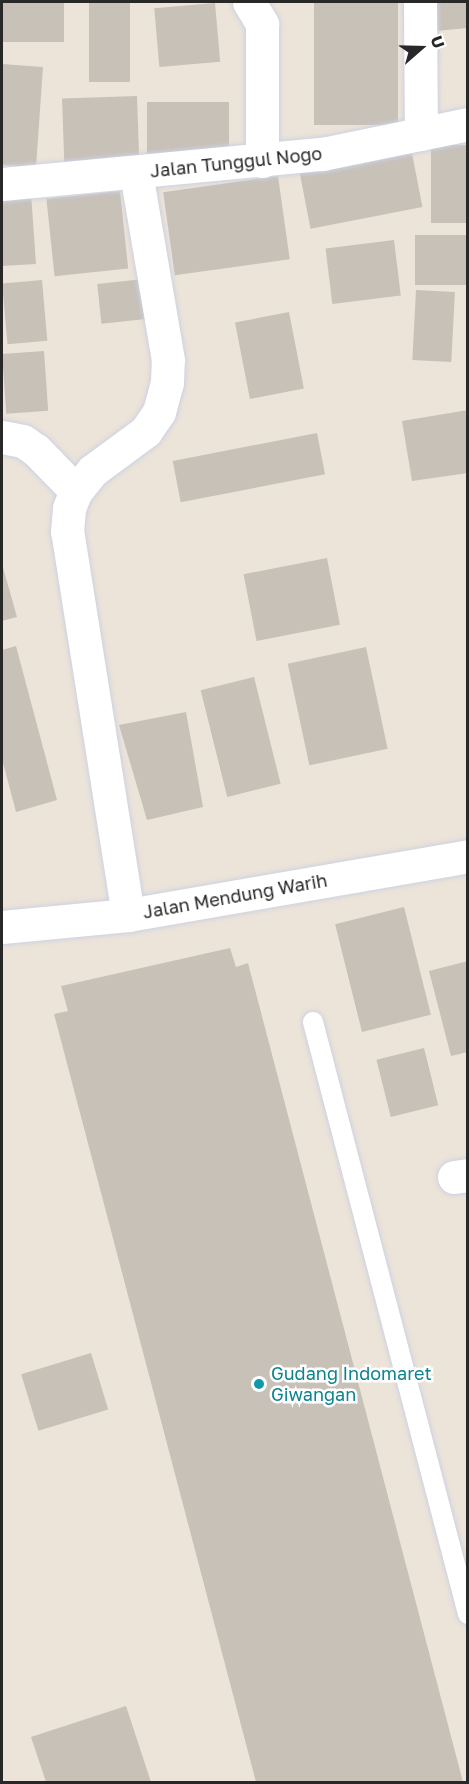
<!DOCTYPE html>
<html>
<head>
<meta charset="utf-8">
<style>
  body { margin:0 }
  #map { position:relative; width:469px; height:1784px; overflow:hidden; background:#ece4d8; font-family:"Golos Text",sans-serif }
  div>[style] { position:absolute }
  .building>* { inset:0; background:#c7c1b8; transform-origin:0 0 }
  .roads { filter:drop-shadow(0 0 2px #ced1e3) drop-shadow(0 0 2px #ced1e3) }
  .lane>* { height:20px; margin:-10px; padding:0 10px; transform-origin:10px; border-radius:10px; background:#fff }
  .street>* { height:33px; margin:-16.5px; padding:0 16.5px; transform-origin:16.5px; border-radius:16.5px; background:#fff }
  .dots>* { width:16px; height:16px; translate:-50% -50%; box-sizing:border-box; border:3px solid #fff; border-radius:50% }
  span { translate:-50% -50%; white-space:nowrap; text-align:center; line-height:1.15; -webkit-text-stroke:5px #fff; paint-order:stroke }
  .street-label { font-size:18px; color:#282828 }
  .culture-label { font-size:18px; color:#0d838f }
  .left { translate:0 -50%; text-align:left }
  .frame { position:absolute; inset:0; border:3px solid #282828; pointer-events:none }
  .north { position:absolute; left:391px; top:18px; width:60px; height:60px; -webkit-text-stroke:4px #fff; paint-order:stroke; rotate:70deg; font-size:16px; font-weight:700; line-height:24px; text-align:center; color:#282828 }
  .north::after { content:''; display:block; margin:auto; width:21px; height:27px; background:#282828; clip-path:polygon(50% 0,100% 100%,50% 72%,0 100%) }
</style>
</head>
<body>
<div id="map">
  <div class="building">
    <i style="left:2px;top:2px;width:62px;height:40px"></i>
    <i style="left:89px;top:2px;width:41px;height:80px"></i>
    <i style="left:314px;top:2px;width:84px;height:123px"></i>
    <i style="clip-path:polygon(434px 2px,468px 2px,468px 28px,436px 31px)"></i>
    <i style="left:215px;top:3px;width:59px;height:61px;rotate:85deg"></i>
    <i style="clip-path:polygon(2px 64px,43px 67px,36px 167px,2px 165px)"></i>
    <i style="left:137px;top:96px;width:69px;height:75px;rotate:88deg"></i>
    <i style="left:147px;top:102px;width:82px;height:61px"></i>
    <i style="left:431px;top:145px;width:37px;height:78px"></i>
    <i style="left:411px;top:148px;width:60px;height:114px;rotate:79deg"></i>
    <i style="left:278px;top:176px;width:84px;height:116px;rotate:82deg"></i>
    <i style="left:120px;top:191px;width:78px;height:74px;rotate:84deg"></i>
    <i style="clip-path:polygon(31px 193px,36px 264px,2px 266px,2px 195px)"></i>
    <i style="left:415px;top:235px;width:52px;height:50px"></i>
    <i style="left:394px;top:240px;width:56px;height:69px;rotate:83deg"></i>
    <i style="left:144px;top:279px;width:40px;height:47px;rotate:84deg"></i>
    <i style="left:42px;top:280px;width:61px;height:40px;rotate:85deg"></i>
    <i style="left:416px;top:290px;width:39px;height:70px;rotate:3deg"></i>
    <i style="left:289px;top:312px;width:78px;height:55px;rotate:79deg"></i>
    <i style="left:44px;top:351px;width:60px;height:42px;rotate:86deg"></i>
    <i style="clip-path:polygon(468px 410px,468px 473px,412px 481px,402px 421px)"></i>
    <i style="left:317px;top:433px;width:42px;height:147px;rotate:79deg"></i>
    <i style="left:327px;top:558px;width:68px;height:85px;rotate:79deg"></i>
    <i style="clip-path:polygon(2px 564px,17px 617px,2px 621px)"></i>
    <i style="clip-path:polygon(16px 646px,57px 800px,16px 812px,2px 759px,2px 650px)"></i>
    <i style="left:366px;top:647px;width:104px;height:80px;rotate:78deg"></i>
    <i style="left:254px;top:677px;width:110px;height:55px;rotate:76deg"></i>
    <i style="clip-path:polygon(186px 712px,203px 807px,147px 820px,119px 725px)"></i>
    <i style="left:404px;top:907px;width:111px;height:71px;rotate:76deg"></i>
    <i style="clip-path:polygon(230px 948px,236px 967px,248px 963px,463px 1782px,256px 1782px,54px 1014px,68px 1011px,61px 986px)"></i>
    <i style="clip-path:polygon(468px 961px,468px 1052px,451px 1056px,429px 971px)"></i>
    <i style="left:424px;top:1048px;width:59px;height:49px;rotate:76deg"></i>
    <i style="left:91px;top:1353px;width:59px;height:73px;rotate:73deg"></i>
    <i style="clip-path:polygon(126px 1706px,151px 1782px,46px 1782px,31px 1737px)"></i>
  </div>
  <div class="roads">
    <div class="lane">
      <i style="left:313px;top:1022px;width:612px;rotate:75.33deg"></i>
    </div>
    <div class="street">
      <i style="left:249px;top:2px;width:26px;rotate:59deg"></i>
      <i style="left:262px;top:24px;width:137px;rotate:90deg"></i>
      <i style="left:420px;top:2px;width:132px;rotate:89.6deg"></i>
      <i style="left:2px;top:184px;width:321px;rotate:-5.4deg"></i>
      <i style="left:322px;top:154px;width:149px;rotate:-11.6deg"></i>
      <i style="left:2px;top:437px;width:21px;rotate:11deg"></i>
      <i style="left:23px;top:441px;width:16px;rotate:35deg"></i>
      <i style="left:36px;top:450px;width:57px;rotate:45.7deg"></i>
      <i style="left:128px;top:915px;width:388px;rotate:-99deg"></i>
      <i style="left:67px;top:532px;width:24px;rotate:-85deg"></i>
      <i style="left:69px;top:508px;width:18px;rotate:-68deg"></i>
      <i style="left:76px;top:491px;width:26px;rotate:-51deg"></i>
      <i style="left:92px;top:471px;width:67px;rotate:-36.5deg"></i>
      <i style="left:146px;top:431px;width:23px;rotate:-56deg"></i>
      <i style="left:159px;top:412px;width:30px;rotate:-75deg"></i>
      <i style="left:167px;top:383px;width:23px;rotate:-88deg"></i>
      <i style="left:168px;top:360px;width:190px;rotate:-99.7deg"></i>
      <i style="left:2px;top:927px;width:127px;rotate:-5.4deg"></i>
      <i style="left:128px;top:915px;width:345px;rotate:-9.8deg"></i>
      <i style="left:454px;top:1177px;width:14px;rotate:-8deg"></i>
    </div>
  </div>
  <div class="dots">
    <i style="left:259px;top:1384px;background:#0f9aa8"></i>
  </div>
  <div class="street-label">
    <span style="left:236px;top:162px;rotate:-6deg">Jalan Tunggul Nogo</span>
    <span style="left:235px;top:896px;rotate:-10deg">Jalan Mendung Warih</span>
  </div>
  <div class="culture-label">
    <span class="left" style="left:271px;top:1384px">Gudang Indomaret<br>Giwangan</span>
  </div>
  <div class="frame"></div>
  <div class="north">U</div>
</div>
</body>
</html>
